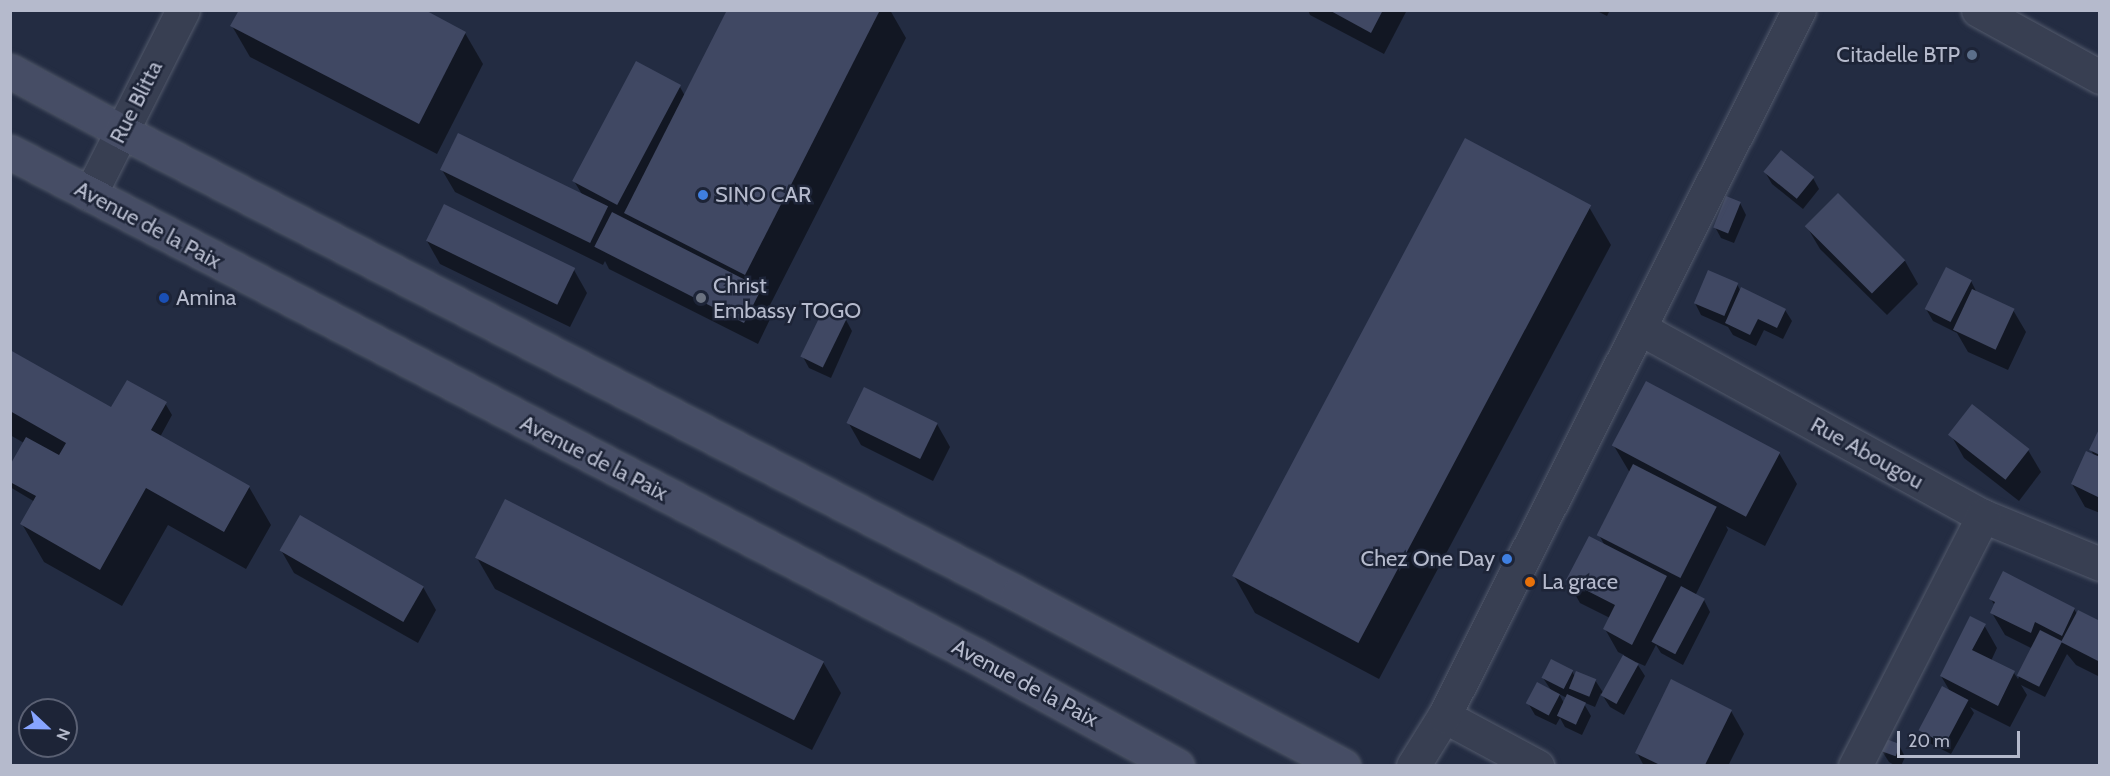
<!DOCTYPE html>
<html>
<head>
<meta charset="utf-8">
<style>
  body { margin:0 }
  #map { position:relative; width:2110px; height:776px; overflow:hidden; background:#232c42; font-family:Cabin,sans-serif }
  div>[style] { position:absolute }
  .shadow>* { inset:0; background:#0007 }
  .building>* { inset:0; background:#404863; transform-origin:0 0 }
  .roads { filter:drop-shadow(0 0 2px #535a6c) drop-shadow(0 0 2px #535a6c) }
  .minor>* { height:33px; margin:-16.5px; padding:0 16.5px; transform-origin:16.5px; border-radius:16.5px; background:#383f52 }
  .secondary>* { height:33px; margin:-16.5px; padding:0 16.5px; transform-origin:16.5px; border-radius:16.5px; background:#464d65 }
  .dots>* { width:16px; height:16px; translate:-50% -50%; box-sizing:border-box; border:3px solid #1d2437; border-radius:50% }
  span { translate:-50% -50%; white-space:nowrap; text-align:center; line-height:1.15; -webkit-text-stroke:5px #1d2437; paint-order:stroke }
  .poi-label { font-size:22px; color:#b5bacc }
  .right { translate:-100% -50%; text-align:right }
  .left { translate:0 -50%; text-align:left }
  .street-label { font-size:22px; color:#b5bacc }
  .frame { position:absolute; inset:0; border:12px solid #b5bacc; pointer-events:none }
  .north { position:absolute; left:18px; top:698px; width:60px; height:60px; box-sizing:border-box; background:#1d2437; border:2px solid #5a6073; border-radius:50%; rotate:112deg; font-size:16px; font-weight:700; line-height:24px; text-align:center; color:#b5bacc }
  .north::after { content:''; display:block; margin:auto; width:21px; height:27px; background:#87a4ff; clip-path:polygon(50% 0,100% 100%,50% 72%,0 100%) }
  .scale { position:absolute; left:1897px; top:731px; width:123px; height:27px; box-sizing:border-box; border:3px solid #b5bacc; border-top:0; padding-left:8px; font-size:18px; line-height:21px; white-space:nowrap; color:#b5bacc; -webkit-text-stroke:4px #1d2437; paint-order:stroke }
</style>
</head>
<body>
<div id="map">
  <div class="shadow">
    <i style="clip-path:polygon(729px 10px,890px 10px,906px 38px,770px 305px,774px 311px,758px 344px,609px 269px,605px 261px,603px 265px,455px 192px,442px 170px,583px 196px,574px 181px,680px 87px,685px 96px)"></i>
    <i style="clip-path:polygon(1308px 10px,1407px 10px,1384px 54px,1310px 15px)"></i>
    <i style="clip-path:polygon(1595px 10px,1610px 10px,1607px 16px)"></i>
    <i style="clip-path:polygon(232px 26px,465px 33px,483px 64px,437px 154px,250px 57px)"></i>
    <i style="clip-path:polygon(1765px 172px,1813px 178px,1819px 189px,1803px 209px,1772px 184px)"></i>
    <i style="clip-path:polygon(1838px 195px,1905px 261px,1918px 284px,1887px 315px,1820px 249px,1807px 227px)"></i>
    <i style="clip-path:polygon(1740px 203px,1746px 215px,1734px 243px,1721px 238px,1715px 227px)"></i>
    <i style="clip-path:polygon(1589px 207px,1611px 245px,1379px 679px,1255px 613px,1234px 576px)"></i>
    <i style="clip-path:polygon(427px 241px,574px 270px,587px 293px,570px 327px,440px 264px)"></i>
    <i style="clip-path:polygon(1971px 281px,1977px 293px,2013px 310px,2026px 332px,2008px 370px,1968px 352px,1957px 333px,1933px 321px,1926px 309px)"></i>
    <i style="clip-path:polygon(1737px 284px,1741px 292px,1785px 310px,1792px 321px,1783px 339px,1764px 330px,1756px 346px,1733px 335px,1728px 327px,1701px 315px,1695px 303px)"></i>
    <i style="clip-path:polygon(846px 320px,852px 331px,831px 378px,809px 368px,803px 357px)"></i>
    <i style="clip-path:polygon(10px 352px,112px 409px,165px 403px,172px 415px,160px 437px,249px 487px,271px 525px,246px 569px,168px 525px,122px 606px,44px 562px,22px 524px,35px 502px,10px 487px,10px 468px,24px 443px,10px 435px)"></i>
    <i style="clip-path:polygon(848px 422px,937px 424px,950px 447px,933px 481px,861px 445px)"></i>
    <i style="clip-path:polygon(2100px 431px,2100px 513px,2085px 507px,2072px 484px,2094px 456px,2091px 450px)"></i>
    <i style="clip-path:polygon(1951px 435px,2028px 450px,2041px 472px,2019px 501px,1964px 458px)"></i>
    <i style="clip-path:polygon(evenodd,1614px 446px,1779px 453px,1797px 484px,1765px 546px,1726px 526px,1728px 530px,1695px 596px,1704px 600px,1710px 612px,1683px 665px,1661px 653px,1656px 645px,1645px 666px,1636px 662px,1645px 676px,1624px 715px,1610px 707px,1601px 693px,1595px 707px,1583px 702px,1591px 716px,1582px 735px,1565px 727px,1560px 718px,1556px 725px,1535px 715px,1528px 703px,1551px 690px,1543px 678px,1572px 671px,1575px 677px,1595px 680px,1604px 694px,1624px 655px,1618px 652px,1605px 629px,1610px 618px,1580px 603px,1567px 580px,1605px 546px,1599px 535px,1630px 473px,1614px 446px,1559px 694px,1567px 698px,1564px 703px,1559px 694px)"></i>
    <i style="clip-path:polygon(281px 550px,423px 587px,436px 610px,418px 643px,294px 573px)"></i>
    <i style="clip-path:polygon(477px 558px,823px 662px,841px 693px,812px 750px,495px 589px)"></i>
    <i style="clip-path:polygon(1991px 599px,2074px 609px,2077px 614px,2100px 623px,2100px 677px,2076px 665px,2067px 654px,2045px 697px,2021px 685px,2027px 695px,2010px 727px,1970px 707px,1974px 713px,1951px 754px,1927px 742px,1920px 730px,1951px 693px,1941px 676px,1984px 625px,1997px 648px,1991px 661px,2014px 673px,2018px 679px,2033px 649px,2005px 635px,1992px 613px,1995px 606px)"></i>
    <i style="clip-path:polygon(1731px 711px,1744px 734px,1728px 766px,1644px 766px,1637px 753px)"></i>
    <i style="clip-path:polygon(1899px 745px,1905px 757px,1901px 766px,1896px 766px,1889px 762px,1882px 751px)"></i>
  </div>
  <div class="building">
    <i style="clip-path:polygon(239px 10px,425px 10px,466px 32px,419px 124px,230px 26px)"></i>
    <i style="clip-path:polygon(727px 10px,880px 10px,745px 275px,624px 213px)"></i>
    <i style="clip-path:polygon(1329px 10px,1383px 10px,1371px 33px)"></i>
    <i style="left:636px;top:61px;width:51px;height:136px;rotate:28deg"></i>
    <i style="left:458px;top:133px;width:167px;height:41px;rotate:26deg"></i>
    <i style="left:1465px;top:138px;width:143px;height:496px;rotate:28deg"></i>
    <i style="left:1781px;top:150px;width:43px;height:28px;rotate:39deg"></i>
    <i style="left:1838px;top:193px;width:95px;height:47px;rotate:45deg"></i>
    <i style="left:1726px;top:196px;width:16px;height:34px;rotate:22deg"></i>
    <i style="left:444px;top:204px;width:146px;height:41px;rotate:26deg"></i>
    <i style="left:612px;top:212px;width:168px;height:39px;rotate:27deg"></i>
    <i style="left:1946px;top:267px;width:29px;height:47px;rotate:27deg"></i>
    <i style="left:1708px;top:270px;width:33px;height:36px;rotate:23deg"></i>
    <i style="clip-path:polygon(1741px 287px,1786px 309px,1777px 328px,1758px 319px,1750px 335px,1725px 323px)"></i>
    <i style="left:1972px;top:289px;width:47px;height:45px;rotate:25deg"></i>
    <i style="left:824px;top:308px;width:25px;height:54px;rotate:26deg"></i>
    <i style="clip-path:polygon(10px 350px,111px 407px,127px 380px,167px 402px,151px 430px,250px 486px,224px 532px,146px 488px,100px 570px,20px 524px,36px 496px,10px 482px,10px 465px,26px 437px,59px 455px,66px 443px,10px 411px)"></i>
    <i style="left:1646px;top:381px;width:152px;height:73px;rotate:28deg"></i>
    <i style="left:864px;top:387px;width:82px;height:40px;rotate:26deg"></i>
    <i style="left:1972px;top:404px;width:73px;height:39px;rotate:38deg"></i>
    <i style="clip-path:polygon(2100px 427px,2100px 455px,2089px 450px)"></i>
    <i style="clip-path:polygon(2086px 451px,2100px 457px,2100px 498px,2071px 484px)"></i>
    <i style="left:1633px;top:464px;width:94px;height:80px;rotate:27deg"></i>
    <i style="left:505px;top:499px;width:358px;height:66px;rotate:27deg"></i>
    <i style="left:300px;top:515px;width:143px;height:41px;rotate:30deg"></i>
    <i style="clip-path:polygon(1589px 536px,1667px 576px,1632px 645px,1603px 629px,1615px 605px,1566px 580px)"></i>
    <i style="clip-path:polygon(2003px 571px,2075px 608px,2062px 636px,2035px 622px,2031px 633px,1990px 613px,1995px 602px,1989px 599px)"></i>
    <i style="left:1681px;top:586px;width:27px;height:63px;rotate:28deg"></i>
    <i style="clip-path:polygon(2078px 610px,2100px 621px,2100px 662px,2061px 642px)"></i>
    <i style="clip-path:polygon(1970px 616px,1986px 624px,1972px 650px,2015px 671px,1998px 706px,1940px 676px)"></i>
    <i style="left:2040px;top:630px;width:25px;height:51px;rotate:27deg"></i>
    <i style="left:1623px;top:655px;width:18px;height:46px;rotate:29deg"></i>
    <i style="left:1551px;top:659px;width:25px;height:21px;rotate:27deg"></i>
    <i style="left:1576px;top:671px;width:22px;height:19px;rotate:22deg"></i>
    <i style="clip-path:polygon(1671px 679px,1732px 710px,1705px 765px,1660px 765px,1635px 753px)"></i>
    <i style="left:1537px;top:682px;width:26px;height:24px;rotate:28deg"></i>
    <i style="left:1942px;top:686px;width:30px;height:50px;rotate:28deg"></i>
    <i style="left:1567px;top:694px;width:21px;height:24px;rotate:25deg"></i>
    <i style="left:1886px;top:739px;width:15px;height:13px;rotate:20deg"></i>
  </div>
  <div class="roads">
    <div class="minor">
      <i style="left:1978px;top:10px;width:139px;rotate:28.8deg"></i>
      <i style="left:90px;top:194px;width:206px;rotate:-63.2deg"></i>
      <i style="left:1641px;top:329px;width:390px;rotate:28.7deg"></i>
      <i style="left:1983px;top:516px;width:126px;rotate:22.3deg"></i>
      <i style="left:1444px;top:716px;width:106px;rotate:28.3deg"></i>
      <i style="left:1413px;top:766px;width:59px;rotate:-58.2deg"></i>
      <i style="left:1444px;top:716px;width:790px;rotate:-63.31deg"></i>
      <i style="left:1855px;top:766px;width:281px;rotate:-62.9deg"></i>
    </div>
    <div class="secondary">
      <i style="left:10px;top:71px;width:126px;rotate:28.4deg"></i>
      <i style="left:121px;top:131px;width:1009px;rotate:27.3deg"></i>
      <i style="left:1018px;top:594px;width:368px;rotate:27.9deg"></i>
      <i style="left:10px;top:152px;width:1092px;rotate:27.55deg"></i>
      <i style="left:978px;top:657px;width:227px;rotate:28.7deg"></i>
    </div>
  </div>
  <div class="dots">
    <i style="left:1972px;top:55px;background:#5c6f8a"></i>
    <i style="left:703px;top:195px;background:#3f7fe0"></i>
    <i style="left:164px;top:298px;background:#1a4fb4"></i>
    <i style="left:701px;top:298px;background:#6b7280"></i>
    <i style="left:1507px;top:559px;background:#3f7fe0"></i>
    <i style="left:1530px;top:582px;background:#e8710a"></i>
  </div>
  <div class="poi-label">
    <span class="right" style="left:1960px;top:55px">Citadelle BTP</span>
    <span class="left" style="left:715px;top:195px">SINO CAR</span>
    <span class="left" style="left:713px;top:298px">Christ<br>Embassy TOGO</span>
    <span class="left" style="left:176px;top:298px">Amina</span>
    <span class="right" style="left:1495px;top:559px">Chez One Day</span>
    <span class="left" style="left:1542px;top:582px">La grace</span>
  </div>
  <div class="street-label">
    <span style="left:136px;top:102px;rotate:-63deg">Rue Blitta</span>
    <span style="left:148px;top:225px;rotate:28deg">Avenue de la Paix</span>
    <span style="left:1867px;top:453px;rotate:29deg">Rue Abougou</span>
    <span style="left:594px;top:458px;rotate:27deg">Avenue de la Paix</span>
    <span style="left:1025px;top:683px;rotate:28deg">Avenue de la Paix</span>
  </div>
  <div class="frame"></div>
  <div class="north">N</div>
  <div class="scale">20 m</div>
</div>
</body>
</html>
